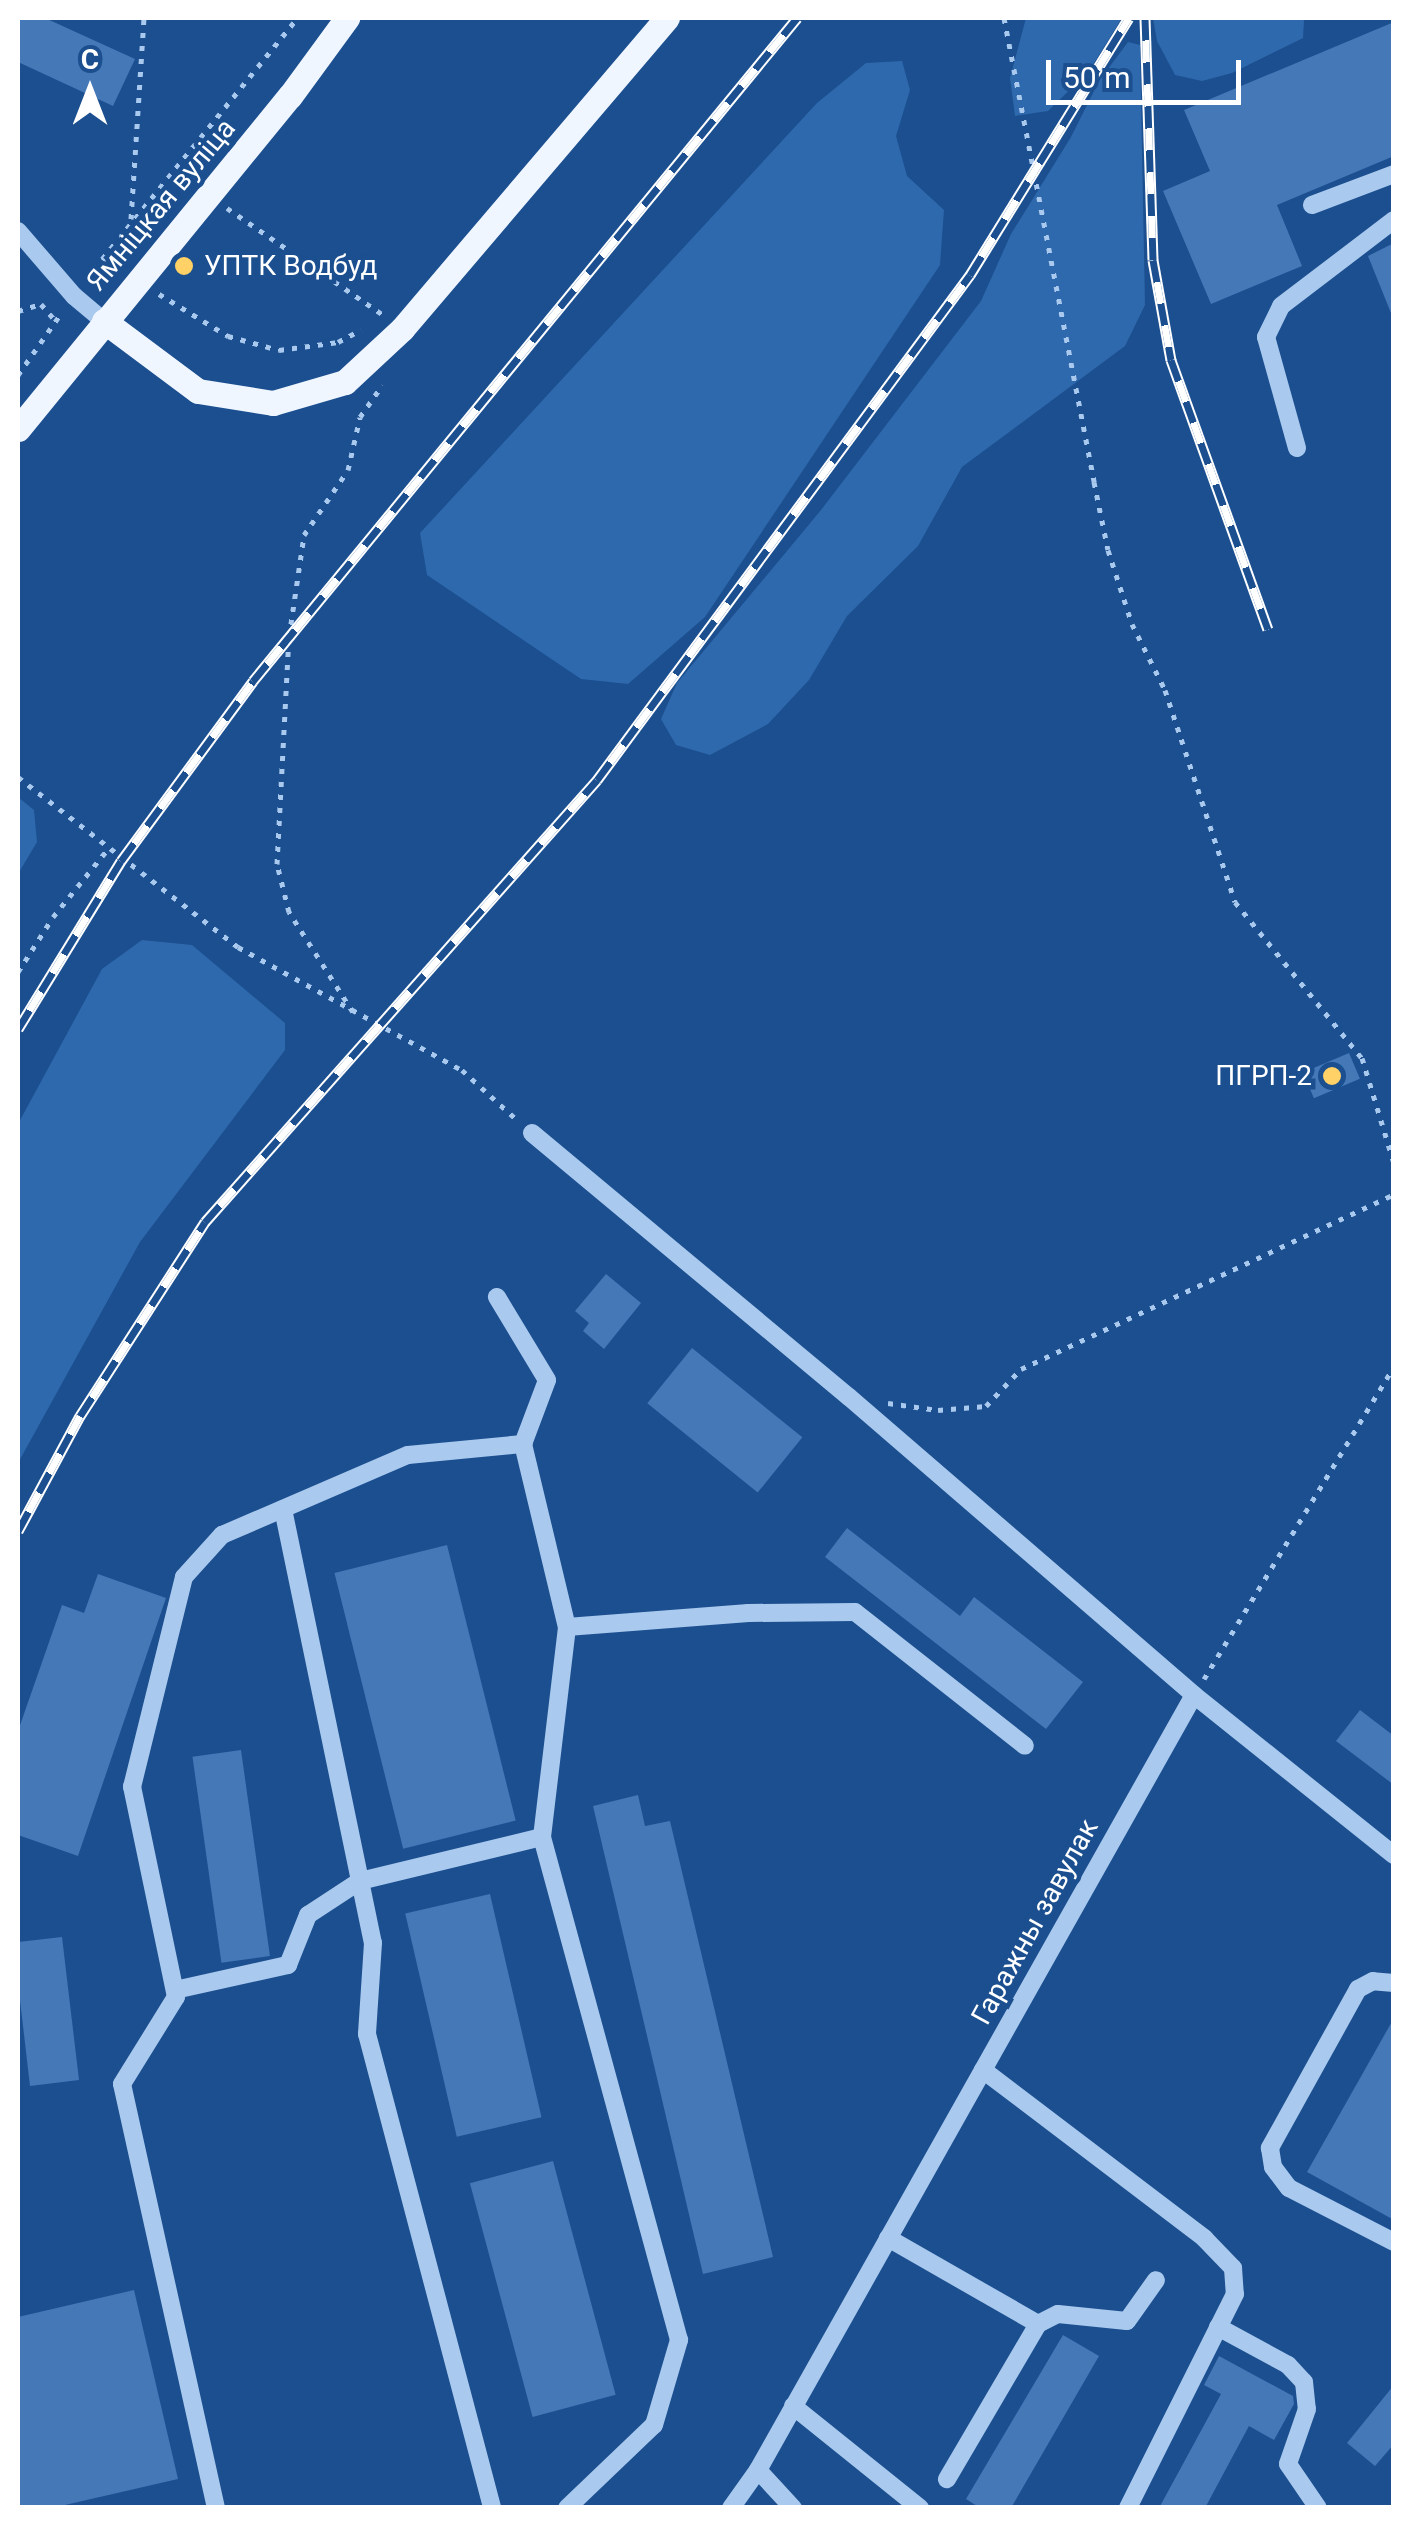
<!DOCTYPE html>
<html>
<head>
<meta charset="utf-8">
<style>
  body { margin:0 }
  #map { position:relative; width:1411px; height:2525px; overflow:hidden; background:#1b4f8f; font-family:Roboto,sans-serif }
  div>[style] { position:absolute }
  .green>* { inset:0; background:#2e69ad }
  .building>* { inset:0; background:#4478b7; transform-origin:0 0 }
  .path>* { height:5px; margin-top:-2.5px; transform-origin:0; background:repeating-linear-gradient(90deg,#a9c9ee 0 5px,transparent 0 13px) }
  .minor>* { height:18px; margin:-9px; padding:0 9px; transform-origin:9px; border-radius:9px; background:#a9c9ee }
  .major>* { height:25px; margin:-12.5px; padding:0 12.5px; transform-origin:12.5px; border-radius:12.5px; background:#f0f6ff }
  .rail>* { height:11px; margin-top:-5.5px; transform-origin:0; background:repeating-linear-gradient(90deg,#1b4f8f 0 22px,#fff 0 44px); box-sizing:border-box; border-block:2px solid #fff }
  .dots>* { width:28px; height:28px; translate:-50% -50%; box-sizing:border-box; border:5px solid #1b4f8f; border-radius:50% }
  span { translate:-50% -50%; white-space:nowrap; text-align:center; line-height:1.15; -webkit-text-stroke:9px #1b4f8f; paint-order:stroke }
  .street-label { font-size:28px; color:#fff }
  .poi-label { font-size:28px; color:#fff }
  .left { translate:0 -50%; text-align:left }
  .right { translate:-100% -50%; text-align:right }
  .frame { position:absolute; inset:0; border:20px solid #fff; pointer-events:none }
  .north { position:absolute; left:40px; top:40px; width:100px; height:100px; -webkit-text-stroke:8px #1b4f8f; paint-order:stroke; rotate:0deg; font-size:28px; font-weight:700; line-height:40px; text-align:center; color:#fff }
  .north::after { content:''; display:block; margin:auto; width:35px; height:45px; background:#fff; clip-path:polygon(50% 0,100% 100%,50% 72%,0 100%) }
  .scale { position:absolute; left:1046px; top:60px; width:195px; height:45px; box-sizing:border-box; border:5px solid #fff; border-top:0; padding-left:12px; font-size:30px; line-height:35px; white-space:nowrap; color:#fff; -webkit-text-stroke:8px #1b4f8f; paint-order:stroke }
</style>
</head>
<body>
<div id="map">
  <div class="green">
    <i style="clip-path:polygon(1026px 18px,1122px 18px,1089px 71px,1048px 111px,1015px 116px,1010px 78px)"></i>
    <i style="clip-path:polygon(1153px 18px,1299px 18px,1304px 20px,1303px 38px,1232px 73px,1202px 81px,1175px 75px,1157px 41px)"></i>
    <i style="clip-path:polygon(1128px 42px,1140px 45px,1145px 305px,1125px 346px,962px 467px,918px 546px,847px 616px,809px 680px,768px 724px,710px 755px,676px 745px,661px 719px,677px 683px,821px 510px,981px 301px,1011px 234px,1071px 137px,1099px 81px)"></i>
    <i style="clip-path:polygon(902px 61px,910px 90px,896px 136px,907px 176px,944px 210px,940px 265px,705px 617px,628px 684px,581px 679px,427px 575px,420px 533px,817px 103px,866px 63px)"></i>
    <i style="clip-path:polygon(18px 797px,34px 810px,37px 842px,18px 874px)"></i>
    <i style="clip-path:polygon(142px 940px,192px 945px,285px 1023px,285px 1050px,140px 1242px,18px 1463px,18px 1124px,102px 969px)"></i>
  </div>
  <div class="building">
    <i style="clip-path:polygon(18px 18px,45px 18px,135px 59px,113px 106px,18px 62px)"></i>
    <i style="clip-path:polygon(1394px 22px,1394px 156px,1277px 205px,1302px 266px,1211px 304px,1163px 191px,1210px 171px,1184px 110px)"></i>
    <i style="clip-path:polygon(1394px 243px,1394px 317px,1393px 318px,1368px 256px)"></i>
    <i style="left:1349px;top:1053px;width:28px;height:50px;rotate:67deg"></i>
    <i style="clip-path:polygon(606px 1274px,641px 1303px,604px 1349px,583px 1331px,589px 1323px,575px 1311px)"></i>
    <i style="left:692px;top:1348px;width:142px;height:71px;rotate:39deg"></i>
    <i style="clip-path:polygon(847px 1528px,960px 1616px,974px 1597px,1083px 1682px,1046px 1729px,825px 1557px)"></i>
    <i style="left:447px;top:1545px;width:284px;height:116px;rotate:76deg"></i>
    <i style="clip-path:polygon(98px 1574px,166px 1598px,78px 1856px,18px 1835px,18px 1731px,62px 1605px,84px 1613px)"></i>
    <i style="clip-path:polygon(1360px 1710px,1394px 1736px,1394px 1785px,1336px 1741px)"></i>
    <i style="left:241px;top:1750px;width:208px;height:49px;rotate:82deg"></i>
    <i style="clip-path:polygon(638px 1795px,645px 1826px,670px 1821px,773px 2257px,703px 2274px,593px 1806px)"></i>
    <i style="left:490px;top:1894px;width:229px;height:87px;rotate:77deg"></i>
    <i style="clip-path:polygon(62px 1937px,79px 2080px,30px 2086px,18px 1983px,18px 1942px)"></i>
    <i style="clip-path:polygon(1394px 2018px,1394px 2220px,1307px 2172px)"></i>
    <i style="left:553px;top:2161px;width:242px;height:86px;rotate:75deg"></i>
    <i style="clip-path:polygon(134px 2290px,178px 2479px,52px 2508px,18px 2508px,18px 2317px)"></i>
    <i style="clip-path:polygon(1063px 2335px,1099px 2356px,1011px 2508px,980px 2508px,966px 2499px)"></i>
    <i style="clip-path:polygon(1219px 2356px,1293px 2396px,1294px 2404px,1274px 2440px,1249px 2426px,1205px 2508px,1159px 2508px,1221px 2394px,1204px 2385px)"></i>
    <i style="clip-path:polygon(1394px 2385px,1394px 2444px,1375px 2466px,1347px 2443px)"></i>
  </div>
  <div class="path">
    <i style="left:1004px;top:18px;width:473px;rotate:79deg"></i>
    <i style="left:1094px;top:482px;width:69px;rotate:78.4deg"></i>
    <i style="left:1108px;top:550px;width:78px;rotate:72deg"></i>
    <i style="left:1132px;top:624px;width:74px;rotate:63.4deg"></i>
    <i style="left:1165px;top:690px;width:223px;rotate:71.7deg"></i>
    <i style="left:1235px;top:902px;width:201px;rotate:50.9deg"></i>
    <i style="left:1362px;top:1058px;width:110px;rotate:73.1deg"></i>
    <i style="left:227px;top:208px;width:189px;rotate:34.4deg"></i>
    <i style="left:131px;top:219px;width:201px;rotate:-86.3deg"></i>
    <i style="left:102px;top:258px;width:22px;rotate:34deg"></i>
    <i style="left:86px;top:279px;width:336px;rotate:-51deg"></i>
    <i style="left:159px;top:294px;width:81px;rotate:31.3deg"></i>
    <i style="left:228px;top:336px;width:53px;rotate:15.4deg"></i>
    <i style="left:279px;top:350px;width:60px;rotate:-7.7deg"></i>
    <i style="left:338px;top:342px;width:26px;rotate:-28deg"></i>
    <i style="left:18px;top:311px;width:24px;rotate:-17deg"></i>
    <i style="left:41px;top:304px;width:23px;rotate:49deg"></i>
    <i style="left:18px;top:375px;width:77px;rotate:-55.1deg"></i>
    <i style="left:18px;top:777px;width:278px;rotate:37.7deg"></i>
    <i style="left:238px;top:947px;width:256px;rotate:28.8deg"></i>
    <i style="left:462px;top:1070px;width:73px;rotate:42.2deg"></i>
    <i style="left:18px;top:972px;width:65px;rotate:-57.5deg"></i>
    <i style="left:53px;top:917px;width:86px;rotate:-51.1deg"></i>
    <i style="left:353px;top:1012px;width:119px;rotate:-122.6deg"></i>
    <i style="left:289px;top:912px;width:49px;rotate:-104deg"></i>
    <i style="left:277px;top:864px;width:227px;rotate:-87deg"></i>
    <i style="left:289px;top:637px;width:103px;rotate:-81.6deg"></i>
    <i style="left:304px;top:535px;width:78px;rotate:-55.9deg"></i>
    <i style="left:348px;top:470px;width:54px;rotate:-77.2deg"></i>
    <i style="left:360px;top:417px;width:39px;rotate:-55deg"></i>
    <i style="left:888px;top:1403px;width:50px;rotate:8deg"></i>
    <i style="left:938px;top:1410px;width:48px;rotate:-4.8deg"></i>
    <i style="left:986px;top:1406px;width:51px;rotate:-46.6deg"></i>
    <i style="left:1021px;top:1369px;width:412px;rotate:-25.1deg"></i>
    <i style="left:1204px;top:1679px;width:366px;rotate:-58.7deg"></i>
  </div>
  <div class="minor">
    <i style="left:1312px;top:205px;width:88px;rotate:-20.7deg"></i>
    <i style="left:18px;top:231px;width:86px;rotate:49.3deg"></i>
    <i style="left:74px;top:296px;width:39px;rotate:40deg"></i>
    <i style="left:1297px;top:448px;width:115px;rotate:-105.6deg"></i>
    <i style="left:1266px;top:337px;width:34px;rotate:-64deg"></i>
    <i style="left:1281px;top:306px;width:142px;rotate:-37.3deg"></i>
    <i style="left:532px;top:1133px;width:413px;rotate:39.8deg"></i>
    <i style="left:849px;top:1397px;width:456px;rotate:40.8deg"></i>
    <i style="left:1194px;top:1695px;width:256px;rotate:38.7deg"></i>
    <i style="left:523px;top:1444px;width:188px;rotate:76.5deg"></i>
    <i style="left:567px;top:1627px;width:182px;rotate:-4.4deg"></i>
    <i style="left:748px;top:1613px;width:107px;rotate:-0.5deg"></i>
    <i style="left:855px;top:1612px;width:216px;rotate:38.2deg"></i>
    <i style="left:283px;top:1509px;width:443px;rotate:78.3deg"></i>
    <i style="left:373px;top:1943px;width:91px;rotate:93.8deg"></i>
    <i style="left:367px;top:2034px;width:490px;rotate:75.2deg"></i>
    <i style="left:1394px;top:1983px;width:21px;rotate:-175deg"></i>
    <i style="left:1373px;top:1981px;width:17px;rotate:152deg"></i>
    <i style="left:1358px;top:1989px;width:182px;rotate:119deg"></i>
    <i style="left:1270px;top:2148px;width:19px;rotate:81deg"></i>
    <i style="left:1273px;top:2167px;width:26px;rotate:53deg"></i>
    <i style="left:1289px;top:2188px;width:118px;rotate:27.2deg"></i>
    <i style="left:175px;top:1990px;width:116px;rotate:-12.5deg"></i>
    <i style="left:288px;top:1965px;width:54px;rotate:-68.2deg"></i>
    <i style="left:308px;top:1915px;width:62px;rotate:-33.2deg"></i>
    <i style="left:360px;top:1881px;width:187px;rotate:-13.6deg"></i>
    <i style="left:983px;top:2070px;width:278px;rotate:37.2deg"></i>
    <i style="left:1204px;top:2238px;width:42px;rotate:46deg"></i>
    <i style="left:1233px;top:2268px;width:26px;rotate:86deg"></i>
    <i style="left:1235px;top:2294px;width:239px;rotate:116.6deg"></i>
    <i style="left:888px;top:2238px;width:173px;rotate:29.8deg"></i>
    <i style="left:1038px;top:2324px;width:180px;rotate:120.4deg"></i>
    <i style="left:1038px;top:2324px;width:22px;rotate:-27deg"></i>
    <i style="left:1058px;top:2314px;width:69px;rotate:5.8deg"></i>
    <i style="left:1127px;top:2321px;width:50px;rotate:-54.7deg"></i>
    <i style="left:1218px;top:2327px;width:80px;rotate:28.5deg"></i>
    <i style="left:1288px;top:2365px;width:23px;rotate:47deg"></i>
    <i style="left:1304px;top:2382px;width:27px;rotate:84deg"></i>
    <i style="left:1307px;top:2409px;width:58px;rotate:109.1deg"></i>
    <i style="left:1288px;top:2464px;width:53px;rotate:55.7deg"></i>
    <i style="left:793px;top:2406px;width:163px;rotate:38.8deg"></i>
    <i style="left:758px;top:2470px;width:52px;rotate:47.4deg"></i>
    <i style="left:216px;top:2508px;width:434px;rotate:-102.5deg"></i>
    <i style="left:122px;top:2084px;width:102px;rotate:-58.2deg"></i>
    <i style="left:176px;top:1997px;width:215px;rotate:-101.8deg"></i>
    <i style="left:132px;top:1787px;width:216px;rotate:-76.1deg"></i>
    <i style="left:184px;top:1577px;width:57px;rotate:-47.9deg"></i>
    <i style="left:222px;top:1535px;width:202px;rotate:-23.3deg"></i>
    <i style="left:408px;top:1455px;width:116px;rotate:-5.5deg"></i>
    <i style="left:523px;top:1444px;width:68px;rotate:-69.4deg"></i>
    <i style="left:547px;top:1380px;width:97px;rotate:-121.1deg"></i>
    <i style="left:567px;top:2508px;width:120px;rotate:-43.7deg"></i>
    <i style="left:654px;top:2425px;width:89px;rotate:-73.6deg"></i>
    <i style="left:679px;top:2340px;width:521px;rotate:-105.24deg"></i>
    <i style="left:542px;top:1837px;width:211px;rotate:-83.2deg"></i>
    <i style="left:731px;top:2508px;width:47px;rotate:-54.6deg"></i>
    <i style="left:758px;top:2470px;width:889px;rotate:-60.64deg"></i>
  </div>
  <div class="major">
    <i style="left:104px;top:321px;width:117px;rotate:36.7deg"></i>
    <i style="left:198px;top:391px;width:76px;rotate:9.1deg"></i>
    <i style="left:273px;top:403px;width:75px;rotate:-16.3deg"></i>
    <i style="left:345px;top:382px;width:78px;rotate:-42.9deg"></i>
    <i style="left:402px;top:329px;width:409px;rotate:-49.6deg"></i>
    <i style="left:18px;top:429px;width:430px;rotate:-50.8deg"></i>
    <i style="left:290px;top:96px;width:97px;rotate:-53.8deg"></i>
  </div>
  <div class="rail">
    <i style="left:1145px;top:18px;width:242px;rotate:88.1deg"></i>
    <i style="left:1153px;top:260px;width:102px;rotate:79.8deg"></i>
    <i style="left:1171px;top:360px;width:286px;rotate:70.2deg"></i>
    <i style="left:18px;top:1029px;width:197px;rotate:-58.5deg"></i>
    <i style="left:121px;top:861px;width:223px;rotate:-53.7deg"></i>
    <i style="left:253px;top:681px;width:858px;rotate:-50.63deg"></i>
    <i style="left:18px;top:1531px;width:131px;rotate:-61.7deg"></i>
    <i style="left:80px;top:1416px;width:231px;rotate:-57.2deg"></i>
    <i style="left:205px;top:1222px;width:591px;rotate:-48.43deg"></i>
    <i style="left:597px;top:780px;width:628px;rotate:-53.55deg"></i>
    <i style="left:970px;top:275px;width:302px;rotate:-58.3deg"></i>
  </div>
  <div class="dots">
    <i style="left:184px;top:266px;background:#ffd166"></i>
    <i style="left:1332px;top:1076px;background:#ffd166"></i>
  </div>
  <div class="street-label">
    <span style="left:161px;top:205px;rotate:-50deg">Ямніцкая вуліца</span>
    <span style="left:1035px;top:1922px;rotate:-61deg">Гаражны завулак</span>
  </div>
  <div class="poi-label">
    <span class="left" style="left:204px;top:266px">УПТК Водбуд</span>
    <span class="right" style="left:1312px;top:1076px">ПГРП-2</span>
  </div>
  <div class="frame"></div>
  <div class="north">С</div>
  <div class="scale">50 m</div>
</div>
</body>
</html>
